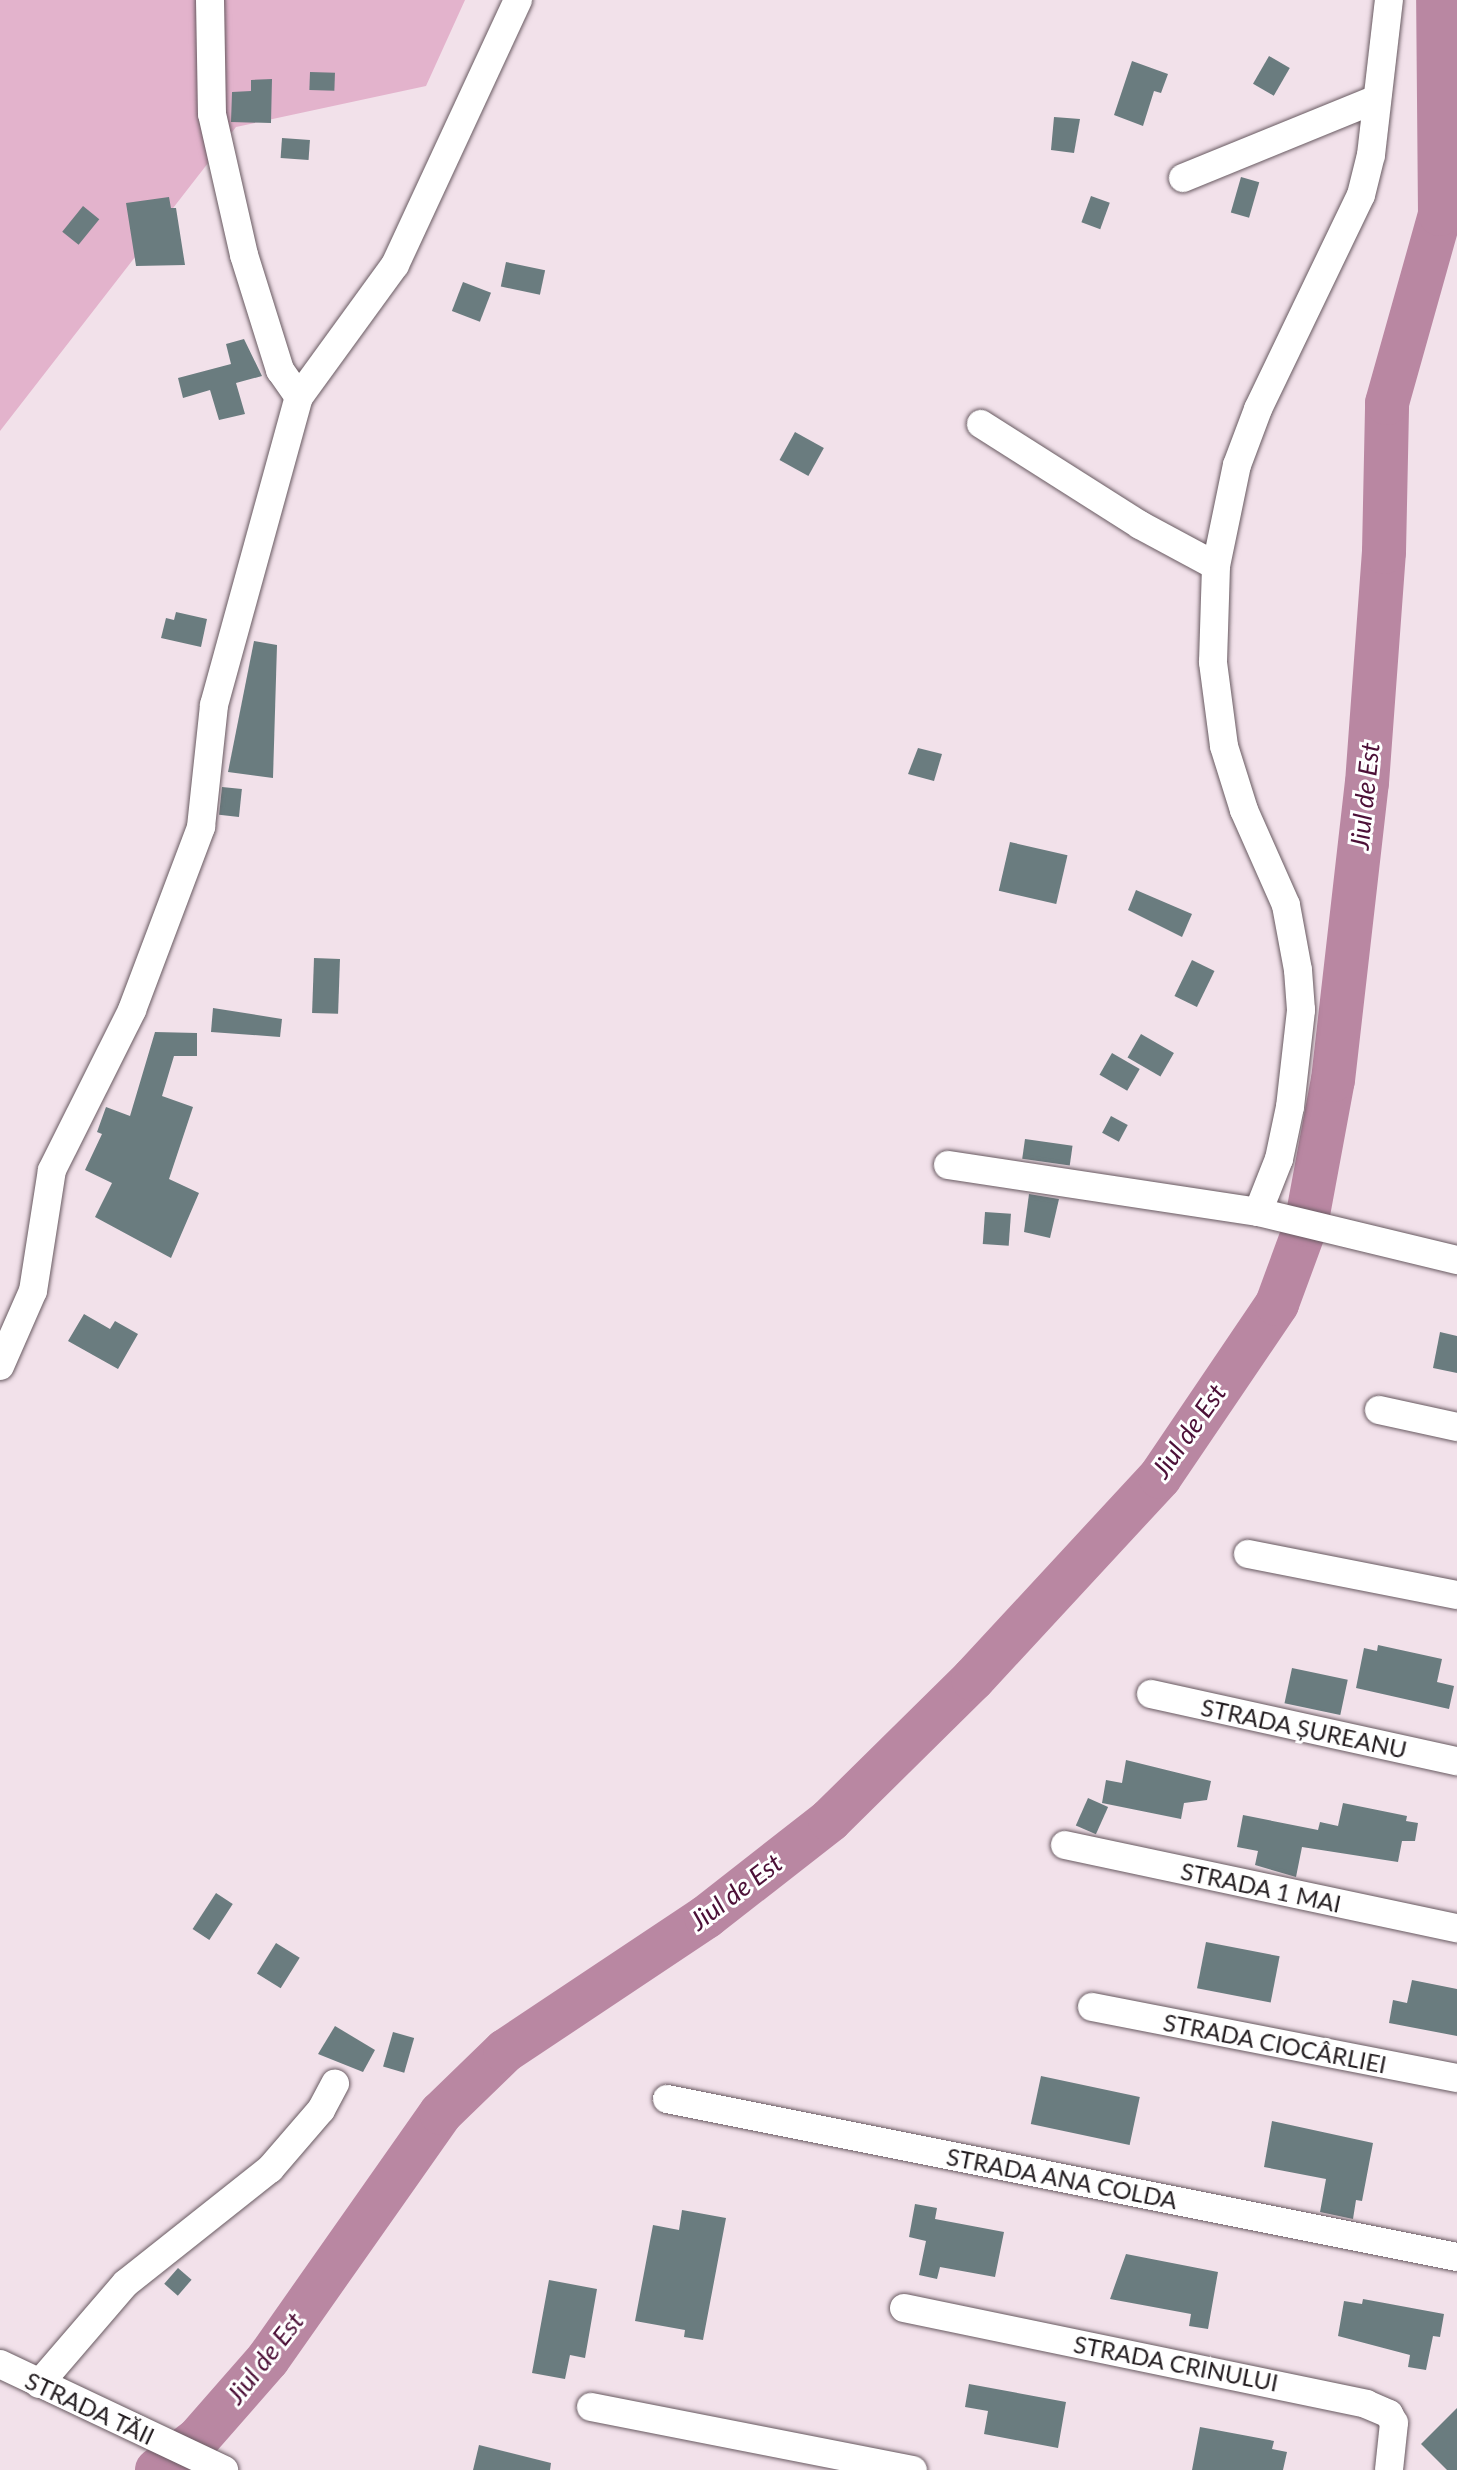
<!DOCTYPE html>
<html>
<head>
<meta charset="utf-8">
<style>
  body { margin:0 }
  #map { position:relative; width:1457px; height:2470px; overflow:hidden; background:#f2e1ea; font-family:Lato,sans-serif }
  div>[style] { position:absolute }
  .green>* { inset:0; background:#e3b3cc }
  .stream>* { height:7px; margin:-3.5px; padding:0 3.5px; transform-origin:3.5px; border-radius:3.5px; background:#b987a2 }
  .river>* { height:44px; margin:-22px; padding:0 22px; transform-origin:22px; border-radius:22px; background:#b987a2 }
  .building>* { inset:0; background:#6a7c7f; transform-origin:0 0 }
  .roads { filter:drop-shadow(0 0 2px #685a61) drop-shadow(0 0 2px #685a61) }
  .minor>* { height:28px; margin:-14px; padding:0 14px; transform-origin:14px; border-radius:14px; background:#fff }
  span { translate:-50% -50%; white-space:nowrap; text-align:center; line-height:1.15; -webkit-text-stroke:6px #fff; paint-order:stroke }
  .street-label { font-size:24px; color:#241e21 }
  .water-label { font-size:26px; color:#4c1037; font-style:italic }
</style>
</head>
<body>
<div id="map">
  <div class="green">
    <i style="clip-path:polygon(0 0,465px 0,426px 86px,236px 127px,0 431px)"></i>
  </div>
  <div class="stream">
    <i style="left:1440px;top:162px;width:17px;rotate:-3deg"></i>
  </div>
  <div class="river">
    <i style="left:157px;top:2470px;width:51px;rotate:-37.1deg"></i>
    <i style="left:198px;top:2439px;width:106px;rotate:-48.8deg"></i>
    <i style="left:268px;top:2359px;width:301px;rotate:-54.9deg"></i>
    <i style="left:441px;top:2113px;width:89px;rotate:-44.1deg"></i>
    <i style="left:505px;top:2051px;width:242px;rotate:-33.7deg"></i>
    <i style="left:706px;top:1917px;width:157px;rotate:-38deg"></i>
    <i style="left:830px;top:1820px;width:201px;rotate:-44.6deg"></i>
    <i style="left:973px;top:1679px;width:275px;rotate:-47.2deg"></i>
    <i style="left:1160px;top:1477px;width:209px;rotate:-55.9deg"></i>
    <i style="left:1277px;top:1304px;width:84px;rotate:-69.8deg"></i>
    <i style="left:1306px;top:1225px;width:147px;rotate:-79.5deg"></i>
    <i style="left:1333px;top:1080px;width:299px;rotate:-83.5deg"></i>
    <i style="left:1367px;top:783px;width:232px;rotate:-85.8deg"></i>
    <i style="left:1384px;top:552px;width:149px;rotate:-88.8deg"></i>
    <i style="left:1387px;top:403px;width:196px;rotate:-74.3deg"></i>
    <i style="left:1440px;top:214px;width:214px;rotate:-90.5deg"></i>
  </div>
  <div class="building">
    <i style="left:1269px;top:56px;width:24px;height:32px;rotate:30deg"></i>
    <i style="clip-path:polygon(1132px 61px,1168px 74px,1161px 93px,1154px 91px,1143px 126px,1114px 115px)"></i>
    <i style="left:310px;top:72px;width:25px;height:18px;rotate:2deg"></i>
    <i style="clip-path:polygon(272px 79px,271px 123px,231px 122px,232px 92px,251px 91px,251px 80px)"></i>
    <i style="clip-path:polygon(1054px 117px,1080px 119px,1074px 153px,1051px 150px)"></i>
    <i style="left:282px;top:138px;width:28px;height:20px;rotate:4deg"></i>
    <i style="left:1241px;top:177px;width:19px;height:37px;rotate:16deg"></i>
    <i style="left:1091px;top:196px;width:20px;height:28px;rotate:20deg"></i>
    <i style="clip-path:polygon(169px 197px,171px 208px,176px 208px,185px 265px,136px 266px,126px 203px)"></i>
    <i style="left:83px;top:206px;width:21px;height:33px;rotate:39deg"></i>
    <i style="left:506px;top:262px;width:40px;height:25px;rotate:12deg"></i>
    <i style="left:463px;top:282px;width:30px;height:31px;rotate:21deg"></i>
    <i style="clip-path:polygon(244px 339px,262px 376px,236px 383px,245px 414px,219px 420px,210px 390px,183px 398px,178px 378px,231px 364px,226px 344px)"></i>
    <i style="left:795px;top:432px;width:33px;height:32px;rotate:29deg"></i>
    <i style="clip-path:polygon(176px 612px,207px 619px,201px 647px,161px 638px,166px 618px,174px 620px)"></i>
    <i style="clip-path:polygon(254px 641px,277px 645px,273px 778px,228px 772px)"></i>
    <i style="clip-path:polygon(918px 748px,942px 754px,934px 781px,908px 774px)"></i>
    <i style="left:222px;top:787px;width:20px;height:28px;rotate:6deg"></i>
    <i style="left:1010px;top:842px;width:59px;height:50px;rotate:13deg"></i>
    <i style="clip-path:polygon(1136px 890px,1192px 914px,1182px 937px,1128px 910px)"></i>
    <i style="left:314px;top:958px;width:26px;height:55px;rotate:2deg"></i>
    <i style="left:1192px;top:960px;width:25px;height:40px;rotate:26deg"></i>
    <i style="clip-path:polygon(213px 1008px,282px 1019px,280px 1037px,211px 1032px)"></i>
    <i style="clip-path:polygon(155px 1032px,197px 1033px,197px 1056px,174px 1056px,162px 1096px,193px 1107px,169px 1179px,199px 1193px,171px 1258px,95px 1217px,112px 1183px,85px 1170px,102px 1134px,97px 1132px,106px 1107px,130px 1116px)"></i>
    <i style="left:1141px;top:1034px;width:38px;height:27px;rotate:30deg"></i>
    <i style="left:1112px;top:1053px;width:32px;height:25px;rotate:30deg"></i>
    <i style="left:1111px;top:1116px;width:19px;height:19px;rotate:28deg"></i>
    <i style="left:1025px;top:1139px;width:48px;height:20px;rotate:8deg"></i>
    <i style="clip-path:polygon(1029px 1194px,1059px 1199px,1050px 1238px,1024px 1232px)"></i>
    <i style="left:985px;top:1212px;width:26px;height:32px;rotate:4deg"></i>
    <i style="clip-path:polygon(84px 1314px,110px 1329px,115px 1321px,138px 1334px,118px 1369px,68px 1341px)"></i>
    <i style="clip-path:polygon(1440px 1332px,1457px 1336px,1457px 1373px,1433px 1368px)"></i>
    <i style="clip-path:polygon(1378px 1645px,1442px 1659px,1437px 1682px,1454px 1686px,1449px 1709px,1356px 1688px,1364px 1648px,1377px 1651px)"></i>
    <i style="left:1292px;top:1668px;width:57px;height:36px;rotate:12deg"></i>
    <i style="clip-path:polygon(1126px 1760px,1211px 1781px,1207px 1800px,1184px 1803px,1181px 1819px,1102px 1803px,1106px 1780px,1122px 1783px)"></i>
    <i style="left:1088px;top:1798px;width:22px;height:30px;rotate:24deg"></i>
    <i style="clip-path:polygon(1343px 1803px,1407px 1816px,1406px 1821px,1418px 1823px,1415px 1841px,1402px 1841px,1398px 1862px,1302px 1847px,1296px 1877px,1255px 1865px,1258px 1851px,1237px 1847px,1243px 1815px,1318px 1830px,1320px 1822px,1338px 1826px)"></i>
    <i style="left:216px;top:1893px;width:20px;height:43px;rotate:33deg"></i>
    <i style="left:1206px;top:1942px;width:75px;height:47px;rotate:11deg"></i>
    <i style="left:276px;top:1943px;width:28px;height:36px;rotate:32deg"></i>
    <i style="clip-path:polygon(1412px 1980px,1457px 1989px,1457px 2036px,1389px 2023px,1393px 2000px,1407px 2003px)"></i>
    <i style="clip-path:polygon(335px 2026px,375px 2050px,363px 2072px,318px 2054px)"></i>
    <i style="left:393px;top:2032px;width:22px;height:36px;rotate:16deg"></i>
    <i style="left:1041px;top:2076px;width:101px;height:49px;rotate:12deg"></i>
    <i style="clip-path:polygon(1272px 2121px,1373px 2143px,1362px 2201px,1356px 2200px,1353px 2219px,1320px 2212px,1326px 2179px,1264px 2167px)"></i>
    <i style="clip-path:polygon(915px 2204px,937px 2208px,935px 2219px,1004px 2232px,995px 2277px,940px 2267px,937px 2279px,919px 2275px,926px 2241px,909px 2237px)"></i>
    <i style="clip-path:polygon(682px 2210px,726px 2218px,703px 2340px,684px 2337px,685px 2330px,635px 2321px,653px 2225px,679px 2230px)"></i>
    <i style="clip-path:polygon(1126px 2254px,1218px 2272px,1208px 2329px,1189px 2326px,1191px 2314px,1110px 2299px)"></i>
    <i style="left:178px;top:2268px;width:18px;height:21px;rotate:41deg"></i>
    <i style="clip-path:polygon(549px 2280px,597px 2289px,585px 2358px,570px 2355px,565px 2379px,532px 2373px)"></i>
    <i style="clip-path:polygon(1363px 2299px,1444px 2314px,1440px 2337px,1433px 2336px,1426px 2370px,1408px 2367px,1410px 2355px,1338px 2336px,1344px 2301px,1362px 2304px)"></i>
    <i style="clip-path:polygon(969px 2384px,1066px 2402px,1058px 2448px,984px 2434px,988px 2411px,965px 2407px)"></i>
    <i style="clip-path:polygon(1457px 2408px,1457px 2470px,1447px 2470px,1421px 2444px)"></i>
    <i style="clip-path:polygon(1200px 2427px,1274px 2441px,1272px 2449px,1287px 2452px,1283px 2470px,1192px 2470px)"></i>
    <i style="clip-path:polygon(479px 2445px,551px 2463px,550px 2470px,473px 2470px)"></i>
  </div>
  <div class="roads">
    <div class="minor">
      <i style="left:210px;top:0;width:114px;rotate:89deg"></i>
      <i style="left:212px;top:114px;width:145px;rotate:77.2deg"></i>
      <i style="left:244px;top:255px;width:121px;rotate:72.6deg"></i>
      <i style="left:280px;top:370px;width:33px;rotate:55deg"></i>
      <i style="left:1183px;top:178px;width:206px;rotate:-22.2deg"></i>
      <i style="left:981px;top:424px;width:188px;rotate:32.4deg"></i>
      <i style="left:1140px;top:525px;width:86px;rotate:28.3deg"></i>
      <i style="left:948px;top:1165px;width:314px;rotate:8.6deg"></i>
      <i style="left:1258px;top:1212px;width:205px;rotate:13.6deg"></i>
      <i style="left:1258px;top:1212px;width:57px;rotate:-68.4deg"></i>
      <i style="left:1279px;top:1159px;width:53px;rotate:-78.1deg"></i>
      <i style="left:1290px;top:1107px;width:98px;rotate:-83.5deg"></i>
      <i style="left:1301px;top:1010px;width:40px;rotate:-94.3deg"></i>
      <i style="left:1298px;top:970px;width:66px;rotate:-100.5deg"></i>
      <i style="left:1286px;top:905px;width:104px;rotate:-113.9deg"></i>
      <i style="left:1244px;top:810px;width:67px;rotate:-107.4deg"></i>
      <i style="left:1224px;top:746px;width:85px;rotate:-97.5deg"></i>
      <i style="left:1213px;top:662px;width:96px;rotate:-88.2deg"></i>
      <i style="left:1216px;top:566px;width:103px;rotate:-78.3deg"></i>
      <i style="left:1237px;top:465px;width:60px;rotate:-69.4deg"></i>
      <i style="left:1258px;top:409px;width:237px;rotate:-64.3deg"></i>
      <i style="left:1361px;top:195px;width:41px;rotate:-76deg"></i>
      <i style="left:1371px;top:155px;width:156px;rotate:-83.4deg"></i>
      <i style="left:0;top:1366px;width:82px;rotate:-66.3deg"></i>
      <i style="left:33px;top:1291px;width:122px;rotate:-81.1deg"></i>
      <i style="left:52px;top:1170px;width:179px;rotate:-63.4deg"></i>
      <i style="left:132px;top:1010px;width:196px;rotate:-69.3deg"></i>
      <i style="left:201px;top:827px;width:123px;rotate:-83.9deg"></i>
      <i style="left:214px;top:705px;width:320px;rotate:-74.6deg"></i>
      <i style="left:299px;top:397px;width:163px;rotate:-54deg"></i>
      <i style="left:395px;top:265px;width:292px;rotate:-65.1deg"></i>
      <i style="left:1379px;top:1410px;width:80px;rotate:12.3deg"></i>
      <i style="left:1248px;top:1554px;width:213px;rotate:11.1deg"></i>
      <i style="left:1151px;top:1694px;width:313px;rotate:12.4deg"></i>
      <i style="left:1065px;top:1845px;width:401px;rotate:12deg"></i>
      <i style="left:1092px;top:2007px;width:372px;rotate:11deg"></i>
      <i style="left:667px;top:2099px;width:806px;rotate:11.31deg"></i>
      <i style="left:904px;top:2308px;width:472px;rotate:11.7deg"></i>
      <i style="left:1366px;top:2404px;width:25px;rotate:23deg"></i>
      <i style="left:1389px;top:2414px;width:10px;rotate:61deg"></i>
      <i style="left:1394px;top:2423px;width:47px;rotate:96.1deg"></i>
      <i style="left:0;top:2364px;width:248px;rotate:25.3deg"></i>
      <i style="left:39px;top:2384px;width:133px;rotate:-49.3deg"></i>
      <i style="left:126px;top:2283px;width:184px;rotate:-38.4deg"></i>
      <i style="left:270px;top:2169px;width:78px;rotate:-49.2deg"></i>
      <i style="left:321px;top:2110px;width:30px;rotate:-62deg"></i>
      <i style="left:591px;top:2407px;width:328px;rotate:11.1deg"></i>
    </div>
  </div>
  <div class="street-label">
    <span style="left:1304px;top:1728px;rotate:12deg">STRADA ȘUREANU</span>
    <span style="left:1261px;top:1887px;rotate:12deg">STRADA 1 MAI</span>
    <span style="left:1275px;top:2043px;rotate:11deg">STRADA CIOCÂRLIEI</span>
    <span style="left:1062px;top:2178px;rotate:11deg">STRADA ANA COLDA</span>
    <span style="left:1176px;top:2363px;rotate:11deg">STRADA CRINULUI</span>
    <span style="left:90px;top:2408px;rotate:25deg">STRADA TĂII</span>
  </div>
  <div class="water-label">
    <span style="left:1365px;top:796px;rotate:-84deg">Jiul de Est</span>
    <span style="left:1189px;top:1431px;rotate:-55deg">Jiul de Est</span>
    <span style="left:736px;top:1892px;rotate:-37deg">Jiul de Est</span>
    <span style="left:265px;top:2358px;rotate:-52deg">Jiul de Est</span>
  </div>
</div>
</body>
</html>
